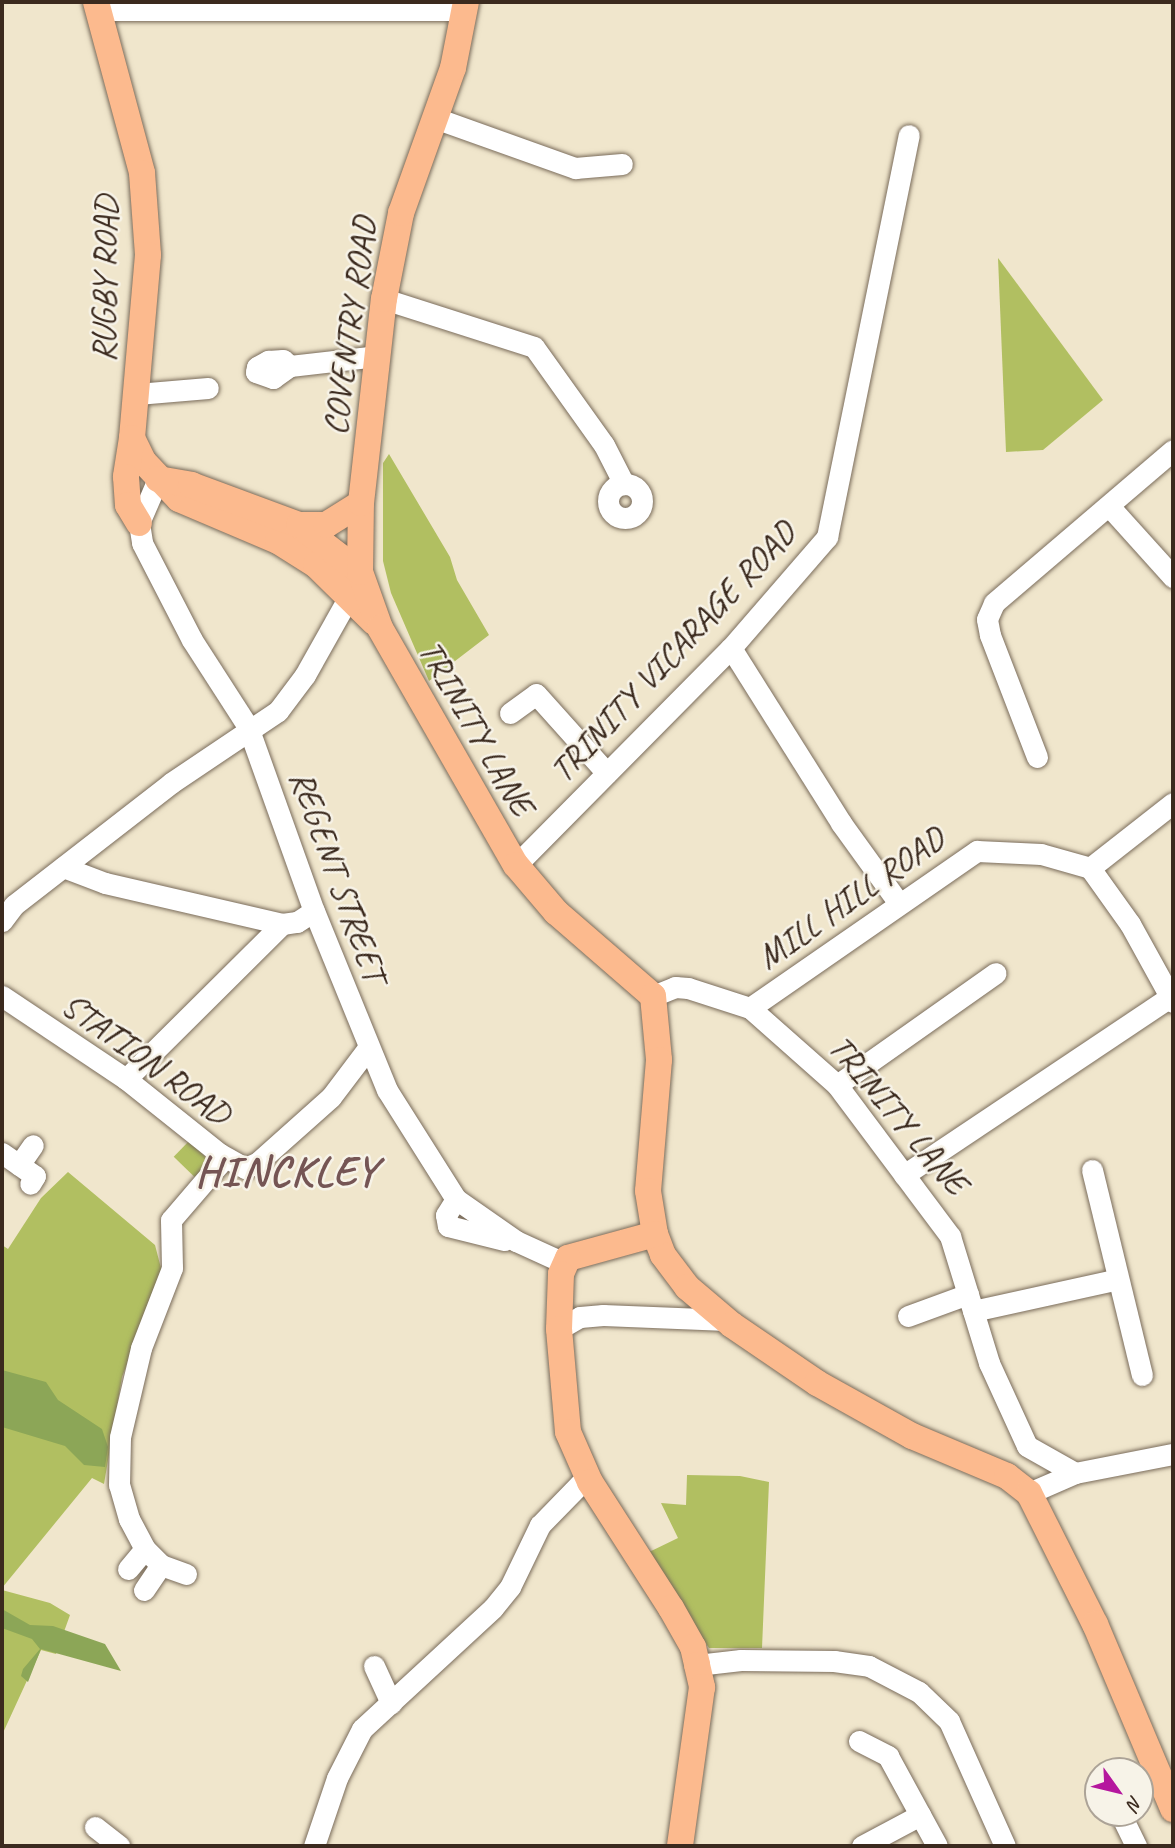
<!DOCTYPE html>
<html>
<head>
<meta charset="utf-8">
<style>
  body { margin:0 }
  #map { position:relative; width:1175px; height:1848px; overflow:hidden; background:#f0e6cc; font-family:Caveat,sans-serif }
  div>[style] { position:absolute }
  .green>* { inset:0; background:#b1bf61; transform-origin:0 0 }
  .forest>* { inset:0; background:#8ca657 }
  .roads { filter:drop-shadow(0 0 2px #7a6c5b) drop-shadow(0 0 2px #7a6c5b) }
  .minor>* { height:21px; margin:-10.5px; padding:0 10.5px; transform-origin:10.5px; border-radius:10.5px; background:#fff }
  .minor>.ring { margin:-10.5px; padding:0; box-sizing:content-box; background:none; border:21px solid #fff; border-radius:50% }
  .major>* { height:26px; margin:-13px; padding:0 13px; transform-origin:13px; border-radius:13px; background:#fcba8e }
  span { translate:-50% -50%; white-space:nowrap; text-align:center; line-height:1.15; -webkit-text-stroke:5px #f7f3e8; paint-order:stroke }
  .street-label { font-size:35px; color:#3b2a1e }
  .district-label { font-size:42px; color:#755554; font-weight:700; letter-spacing:2px }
  .frame { position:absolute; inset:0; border:4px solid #3b2a1e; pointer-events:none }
  .north { position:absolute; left:1084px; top:1757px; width:70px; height:70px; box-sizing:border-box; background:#f7f3e8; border:2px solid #aca397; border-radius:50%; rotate:124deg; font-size:19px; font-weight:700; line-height:28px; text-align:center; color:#3b2a1e }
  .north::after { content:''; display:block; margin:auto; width:24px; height:32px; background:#b5179e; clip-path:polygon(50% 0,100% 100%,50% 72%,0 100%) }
</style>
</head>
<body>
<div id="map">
  <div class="green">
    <i style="clip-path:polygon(998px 258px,1103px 400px,1043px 450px,1006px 452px)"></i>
    <i style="clip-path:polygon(389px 454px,450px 557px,457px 580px,489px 635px,429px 681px,391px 593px,383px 561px,383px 463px)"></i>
    <i style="left:189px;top:1141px;width:29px;height:22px;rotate:44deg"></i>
    <i style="clip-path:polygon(68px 1172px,155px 1245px,162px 1272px,122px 1377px,104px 1484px,92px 1478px,2px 1588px,2px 1245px,8px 1249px,41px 1198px)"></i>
    <i style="clip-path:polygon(687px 1475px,740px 1476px,769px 1482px,762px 1648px,709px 1648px,645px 1554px,678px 1538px,661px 1503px,686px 1505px)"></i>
    <i style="clip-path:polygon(2px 1590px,50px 1603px,70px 1615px,56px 1654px,41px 1650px,2px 1735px)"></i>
  </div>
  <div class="forest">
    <i style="clip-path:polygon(2px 1370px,46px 1382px,58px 1400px,102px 1429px,108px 1447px,105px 1467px,84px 1465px,65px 1446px,2px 1427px)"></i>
    <i style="clip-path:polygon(2px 1609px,30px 1625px,53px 1626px,105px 1644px,121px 1671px,41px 1649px,28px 1682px,21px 1676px,23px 1669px,40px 1649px,32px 1639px,2px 1628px)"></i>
  </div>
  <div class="roads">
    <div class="minor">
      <i style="left:99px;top:10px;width:366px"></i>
      <i style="left:435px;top:118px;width:149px;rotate:19.7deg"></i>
      <i style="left:575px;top:168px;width:47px;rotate:-4.9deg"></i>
      <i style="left:384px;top:299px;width:157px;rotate:17.7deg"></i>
      <i style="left:534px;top:347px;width:120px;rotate:54.5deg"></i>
      <i style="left:604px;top:445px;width:44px;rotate:62.9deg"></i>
      <i style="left:290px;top:366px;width:21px;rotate:145deg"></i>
      <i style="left:273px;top:378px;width:18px;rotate:-161deg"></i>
      <i style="left:256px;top:372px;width:5px;rotate:-79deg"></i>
      <i style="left:257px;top:367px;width:13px;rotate:-29deg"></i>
      <i style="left:268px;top:361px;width:15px;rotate:-4deg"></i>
      <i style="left:283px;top:360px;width:9px;rotate:41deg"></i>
      <i style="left:290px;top:366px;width:89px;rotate:-6.5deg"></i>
      <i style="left:137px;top:394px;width:71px;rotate:-4.8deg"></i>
      <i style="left:158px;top:479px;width:48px;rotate:113.4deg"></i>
      <i style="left:139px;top:523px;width:20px;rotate:81deg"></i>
      <i style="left:142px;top:543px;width:109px;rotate:62.7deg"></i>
      <i style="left:192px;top:640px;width:103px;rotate:57.2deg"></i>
      <i style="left:248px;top:727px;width:195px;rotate:70.3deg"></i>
      <i style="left:314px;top:911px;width:193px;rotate:67.8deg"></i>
      <i style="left:387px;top:1090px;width:129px;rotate:57.7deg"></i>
      <i style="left:456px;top:1199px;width:73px;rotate:35deg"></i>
      <i style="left:516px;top:1241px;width:53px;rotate:24.6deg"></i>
      <i class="ring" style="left:608px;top:484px;width:13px;height:13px"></i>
      <i style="left:1109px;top:506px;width:96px;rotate:48deg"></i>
      <i style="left:731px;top:648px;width:207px;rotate:57.8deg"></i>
      <i style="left:841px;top:823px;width:97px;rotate:54.2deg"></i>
      <i style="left:510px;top:713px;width:32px;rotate:-36deg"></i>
      <i style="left:536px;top:694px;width:106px;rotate:48.1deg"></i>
      <i style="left:1037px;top:757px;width:131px;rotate:-111.1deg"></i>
      <i style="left:990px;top:635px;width:16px;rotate:-101deg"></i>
      <i style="left:987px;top:619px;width:17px;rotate:-66deg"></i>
      <i style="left:994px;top:603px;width:235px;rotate:-40.5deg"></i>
      <i style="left:516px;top:865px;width:305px;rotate:-45.3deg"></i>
      <i style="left:731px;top:648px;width:147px;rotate:-49.1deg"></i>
      <i style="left:827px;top:537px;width:410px;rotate:-78.5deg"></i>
      <i style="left:63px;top:867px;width:45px;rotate:20.9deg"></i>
      <i style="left:105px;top:883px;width:182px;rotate:13deg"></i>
      <i style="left:282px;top:924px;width:15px;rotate:-8deg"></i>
      <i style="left:297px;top:922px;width:20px;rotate:-33deg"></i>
      <i style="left:1090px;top:868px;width:105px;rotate:-38.1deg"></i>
      <i style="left:2px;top:921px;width:20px;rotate:-53deg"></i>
      <i style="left:14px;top:905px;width:199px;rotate:-37.8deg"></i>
      <i style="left:171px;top:783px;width:129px;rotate:-33.9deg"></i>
      <i style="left:278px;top:711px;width:45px;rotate:-53.1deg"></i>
      <i style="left:305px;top:675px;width:104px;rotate:-60.7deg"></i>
      <i style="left:2px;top:996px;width:149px;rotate:33.8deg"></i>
      <i style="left:126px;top:1079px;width:120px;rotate:38.6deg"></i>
      <i style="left:220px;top:1154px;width:29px;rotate:29deg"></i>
      <i style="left:245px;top:1168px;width:13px;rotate:-23deg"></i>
      <i style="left:257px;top:1163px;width:99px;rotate:-41.7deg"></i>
      <i style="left:331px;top:1097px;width:61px;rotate:-52.9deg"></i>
      <i style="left:653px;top:996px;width:24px;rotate:-22deg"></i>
      <i style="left:675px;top:987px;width:13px;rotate:4deg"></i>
      <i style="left:688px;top:988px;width:65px;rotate:17.9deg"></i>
      <i style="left:750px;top:1008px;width:116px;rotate:41.5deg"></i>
      <i style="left:837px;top:1085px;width:189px;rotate:53.2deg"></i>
      <i style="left:950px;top:1236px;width:133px;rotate:72.9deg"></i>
      <i style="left:989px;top:1363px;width:91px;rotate:65.4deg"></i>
      <i style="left:1027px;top:1446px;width:55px;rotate:29.4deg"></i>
      <i style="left:750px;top:1008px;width:276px;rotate:-34.7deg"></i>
      <i style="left:977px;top:851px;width:64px;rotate:2.7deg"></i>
      <i style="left:1041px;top:854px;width:51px;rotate:15.9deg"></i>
      <i style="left:1090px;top:868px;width:69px;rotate:54.5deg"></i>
      <i style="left:1130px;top:924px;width:89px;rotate:61.1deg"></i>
      <i style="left:126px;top:1079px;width:220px;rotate:-44.8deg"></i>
      <i style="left:837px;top:1085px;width:194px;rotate:-35.2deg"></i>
      <i style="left:2px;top:1153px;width:40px;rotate:34.9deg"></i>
      <i style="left:35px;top:1176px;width:9px;rotate:122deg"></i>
      <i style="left:19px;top:1165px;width:24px;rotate:-55deg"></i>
      <i style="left:1092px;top:1170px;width:211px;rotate:76.3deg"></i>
      <i style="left:904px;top:1175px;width:324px;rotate:-33.8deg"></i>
      <i style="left:456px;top:1199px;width:19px;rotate:122deg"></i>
      <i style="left:446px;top:1215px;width:11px;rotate:80deg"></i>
      <i style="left:448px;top:1226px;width:58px;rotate:14deg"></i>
      <i style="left:973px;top:1311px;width:148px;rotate:-12.4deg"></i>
      <i style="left:908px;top:1316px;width:64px;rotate:-20.1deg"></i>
      <i style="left:559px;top:1329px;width:24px;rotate:-30deg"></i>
      <i style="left:580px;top:1317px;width:23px;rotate:-5deg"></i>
      <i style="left:603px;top:1315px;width:124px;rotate:2.3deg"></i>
      <i style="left:1029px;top:1493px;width:50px;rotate:-23.5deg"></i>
      <i style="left:1075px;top:1473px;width:100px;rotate:-11deg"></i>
      <i style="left:128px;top:1569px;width:26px;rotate:-50deg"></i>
      <i style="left:186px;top:1574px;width:27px;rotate:-160deg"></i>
      <i style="left:161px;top:1565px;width:23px;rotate:-135deg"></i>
      <i style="left:145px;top:1549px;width:34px;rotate:-118deg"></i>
      <i style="left:129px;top:1519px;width:35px;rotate:-106deg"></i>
      <i style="left:119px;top:1485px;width:48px;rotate:-88.8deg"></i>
      <i style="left:120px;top:1437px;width:91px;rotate:-76.7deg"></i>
      <i style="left:141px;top:1348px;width:86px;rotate:-68.8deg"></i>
      <i style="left:172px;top:1268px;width:48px;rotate:-91.2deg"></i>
      <i style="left:171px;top:1220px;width:74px;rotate:-49.4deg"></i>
      <i style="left:219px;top:1164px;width:10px;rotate:-84deg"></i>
      <i style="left:144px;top:1590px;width:30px;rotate:-56deg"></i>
      <i style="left:697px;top:1665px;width:44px;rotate:-6.5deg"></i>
      <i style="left:741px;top:1660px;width:93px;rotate:0.6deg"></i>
      <i style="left:834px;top:1661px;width:35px;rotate:8deg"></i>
      <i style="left:869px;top:1666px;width:56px;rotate:27.5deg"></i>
      <i style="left:919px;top:1692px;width:42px;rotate:44deg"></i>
      <i style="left:949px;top:1721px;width:137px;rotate:65.9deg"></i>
      <i style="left:374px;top:1666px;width:41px;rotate:65.3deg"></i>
      <i style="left:859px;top:1741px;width:33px;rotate:27deg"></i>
      <i style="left:888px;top:1756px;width:102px;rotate:61.4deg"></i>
      <i style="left:1120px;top:1813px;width:37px;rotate:64deg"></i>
      <i style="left:95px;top:1827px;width:31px;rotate:38deg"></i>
      <i style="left:314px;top:1846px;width:72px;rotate:-71.3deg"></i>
      <i style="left:337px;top:1778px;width:55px;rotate:-63deg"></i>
      <i style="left:362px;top:1729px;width:178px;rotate:-42.7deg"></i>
      <i style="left:493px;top:1608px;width:27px;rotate:-51deg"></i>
      <i style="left:510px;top:1587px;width:69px;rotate:-64.2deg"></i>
      <i style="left:540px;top:1525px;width:57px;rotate:-45.7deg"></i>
      <i style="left:580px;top:1484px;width:10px;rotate:-11deg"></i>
      <i style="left:862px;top:1846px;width:66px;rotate:-28.1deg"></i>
    </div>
    <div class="major">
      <i style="left:96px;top:2px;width:177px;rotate:74.9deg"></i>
      <i style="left:142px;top:173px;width:82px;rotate:85.8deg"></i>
      <i style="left:148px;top:255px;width:184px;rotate:95deg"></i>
      <i style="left:132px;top:438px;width:25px;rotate:64deg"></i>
      <i style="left:143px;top:461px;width:52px;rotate:46.5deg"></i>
      <i style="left:179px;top:499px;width:108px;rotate:23deg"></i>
      <i style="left:278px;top:541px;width:45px;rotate:32.3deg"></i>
      <i style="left:316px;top:565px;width:81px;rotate:44.5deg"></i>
      <i style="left:132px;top:438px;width:39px;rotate:99deg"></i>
      <i style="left:126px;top:477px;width:28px;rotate:86deg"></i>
      <i style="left:128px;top:505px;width:21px;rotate:59deg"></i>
      <i style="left:158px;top:479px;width:34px;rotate:10deg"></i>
      <i style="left:191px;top:485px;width:115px;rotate:20.3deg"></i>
      <i style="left:299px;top:525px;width:77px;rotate:37.6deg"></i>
      <i style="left:360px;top:572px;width:59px;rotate:70.3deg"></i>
      <i style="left:380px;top:628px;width:273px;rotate:60.2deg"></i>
      <i style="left:516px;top:865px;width:62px;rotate:49.6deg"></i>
      <i style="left:556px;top:912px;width:128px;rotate:40.9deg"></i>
      <i style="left:653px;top:996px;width:64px;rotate:84.6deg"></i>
      <i style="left:659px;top:1060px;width:131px;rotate:94.8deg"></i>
      <i style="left:648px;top:1191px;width:44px;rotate:80.8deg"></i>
      <i style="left:655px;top:1234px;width:22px;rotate:69deg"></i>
      <i style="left:663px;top:1255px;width:40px;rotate:53deg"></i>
      <i style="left:687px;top:1287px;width:59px;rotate:40.2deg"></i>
      <i style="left:732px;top:1325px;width:103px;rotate:34.3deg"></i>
      <i style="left:817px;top:1383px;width:109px;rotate:29.2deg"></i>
      <i style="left:912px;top:1436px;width:103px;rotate:22.8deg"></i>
      <i style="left:1007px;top:1476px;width:28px;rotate:38deg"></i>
      <i style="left:1029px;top:1493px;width:147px;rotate:63.3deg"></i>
      <i style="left:1095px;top:1624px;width:201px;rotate:67.1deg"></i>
      <i style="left:299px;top:525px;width:27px"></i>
      <i style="left:326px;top:525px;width:41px;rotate:-32.2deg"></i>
      <i style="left:360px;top:572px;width:69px;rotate:-89.2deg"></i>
      <i style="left:361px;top:503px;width:205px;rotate:-83.6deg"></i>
      <i style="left:384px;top:299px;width:88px;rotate:-78.8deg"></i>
      <i style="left:401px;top:213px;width:154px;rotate:-70.3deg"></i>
      <i style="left:453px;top:68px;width:67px;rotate:-78.9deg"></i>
      <i style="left:655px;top:1234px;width:90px;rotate:164.6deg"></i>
      <i style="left:568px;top:1258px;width:17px;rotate:114deg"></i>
      <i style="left:561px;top:1274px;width:55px;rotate:92.1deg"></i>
      <i style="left:559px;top:1329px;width:103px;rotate:85deg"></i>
      <i style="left:568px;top:1432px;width:55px;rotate:66.3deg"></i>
      <i style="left:590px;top:1482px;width:150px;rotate:57.3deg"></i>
      <i style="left:671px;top:1608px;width:45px;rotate:60.6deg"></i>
      <i style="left:693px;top:1647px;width:18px;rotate:77deg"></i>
      <i style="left:697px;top:1665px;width:23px;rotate:77deg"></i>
      <i style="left:702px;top:1687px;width:161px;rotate:97.9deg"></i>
    </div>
  </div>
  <div class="street-label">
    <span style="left:105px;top:279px;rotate:-89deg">RUGBY ROAD</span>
    <span style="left:350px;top:326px;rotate:-82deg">COVENTRY ROAD</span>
    <span style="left:673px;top:652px;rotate:-47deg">TRINITY VICARAGE ROAD</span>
    <span style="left:476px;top:728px;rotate:60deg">TRINITY LANE</span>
    <span style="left:338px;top:876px;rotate:70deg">REGENT STREET</span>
    <span style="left:851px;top:898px;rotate:-35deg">MILL HILL ROAD</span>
    <span style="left:146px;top:1059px;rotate:36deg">STATION ROAD</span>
    <span style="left:898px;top:1115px;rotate:50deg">TRINITY LANE</span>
  </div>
  <div class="district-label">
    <span style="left:287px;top:1172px">HINCKLEY</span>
  </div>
  <div class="frame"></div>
  <div class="north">N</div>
</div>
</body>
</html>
